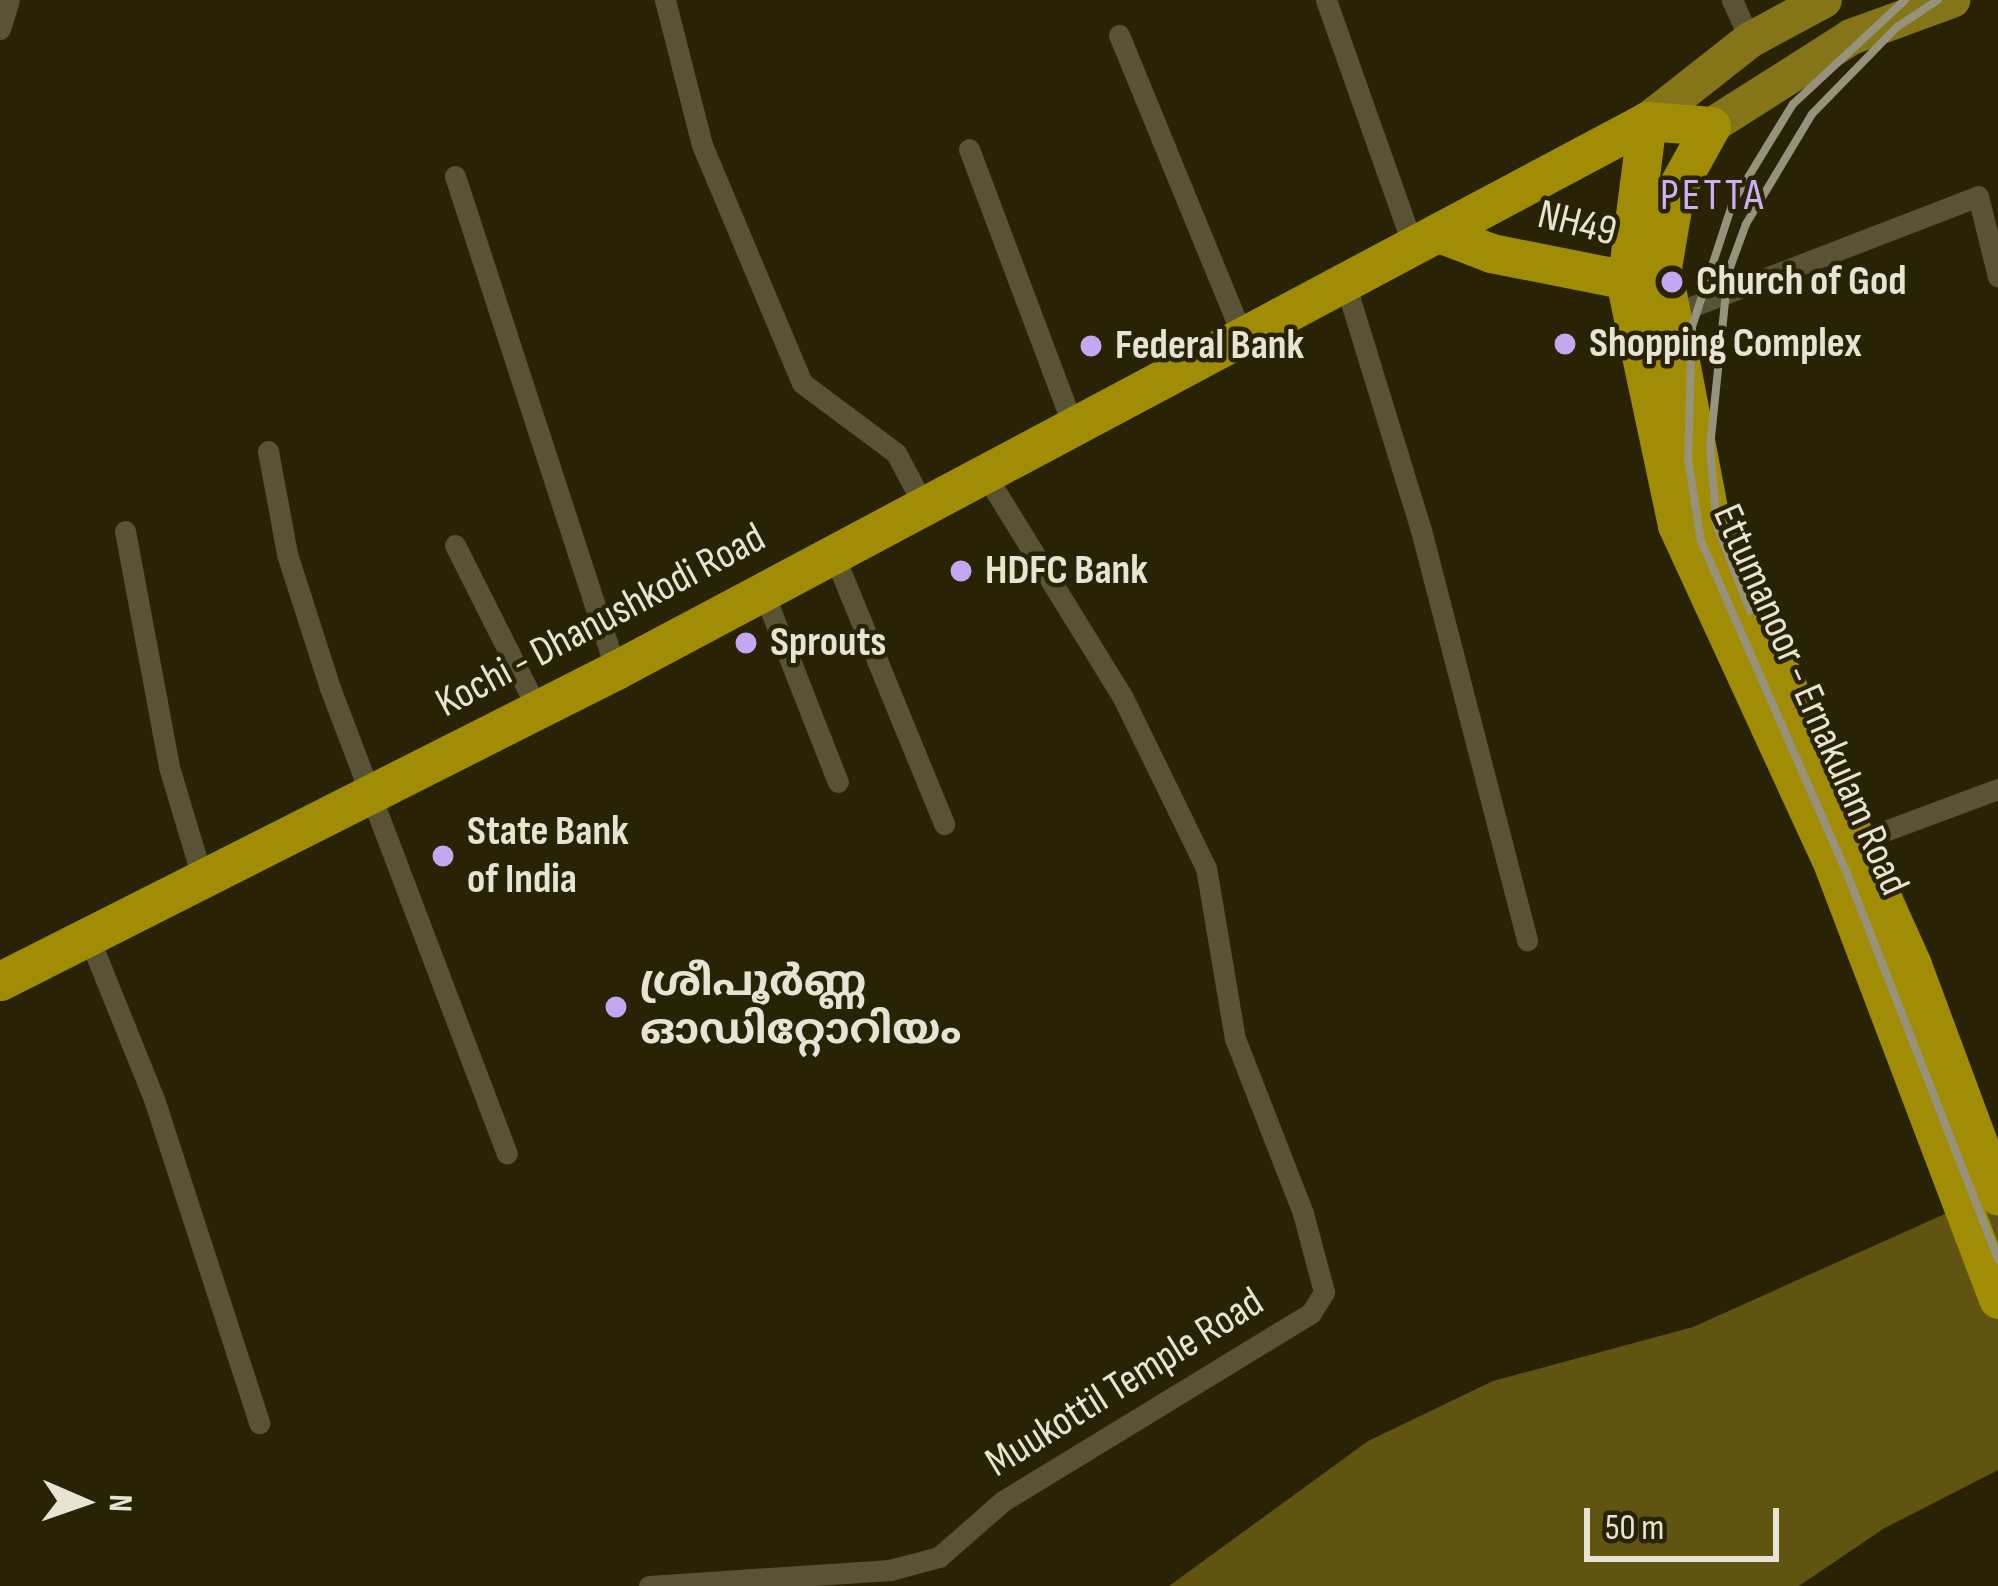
<!DOCTYPE html>
<html>
<head>
<meta charset="utf-8">
<style>
  body { margin:0 }
  #map { position:relative; width:1998px; height:1586px; overflow:hidden; background:#292305; font-family:"Sofia Sans Condensed","Noto Sans Malayalam",sans-serif }
  div>[style] { position:absolute }
  .water>* { inset:0; background:#615411 }
  .street>* { height:21px; margin:-10.5px; padding:0 10.5px; transform-origin:10.5px; border-radius:10.5px; background:#595335 }
  .primary>* { height:36px; margin:-18px; padding:0 18px; transform-origin:18px; border-radius:18px; background:#847518 }
  .highway>* { height:39px; margin:-19.5px; padding:0 19.5px; transform-origin:19.5px; border-radius:19.5px; background:#a18c05 }
  .rail>* { height:8px; margin:-4px; padding:0 4px; transform-origin:4px; border-radius:4px; background:#97927b }
  .dots>* { width:33px; height:33px; translate:-50% -50%; box-sizing:border-box; border:6px solid #292305; border-radius:50% }
  span { translate:-50% -50%; white-space:nowrap; text-align:center; line-height:1.15; -webkit-text-stroke:9px #292305; paint-order:stroke }
  .street-label { font-size:42px; color:#e8e4d3 }
  .poi-label { font-size:42px; color:#e8e4d3; font-weight:700 }
  .left { translate:0 -50%; text-align:left }
  .neighbourhood-label { font-size:45px; color:#ccb0f5; letter-spacing:3px }
  .north { position:absolute; left:24px; top:1442px; width:120px; height:120px; -webkit-text-stroke:9px #292305; paint-order:stroke; rotate:92deg; font-size:33px; font-weight:700; line-height:48px; text-align:center; color:#e8e4d3 }
  .north::after { content:''; display:block; margin:auto; width:42px; height:54px; background:#e8e4d3; clip-path:polygon(50% 0,100% 100%,50% 72%,0 100%) }
  .scale { position:absolute; left:1584px; top:1508px; width:195px; height:54px; box-sizing:border-box; border:6px solid #e8e4d3; border-top:0; padding-left:15px; font-size:36px; line-height:42px; white-space:nowrap; color:#e8e4d3; -webkit-text-stroke:9px #292305; paint-order:stroke }
</style>
</head>
<body>
<div id="map">
  <div class="water">
    <i style="clip-path:polygon(1998px 1190px,1998px 1470px,1883px 1529px,1799px 1586px,1169px 1586px,1368px 1441px,1493px 1381px,1693px 1327px)"></i>
  </div>
  <div class="street">
    <i style="left:665px;top:0;width:150px;rotate:75.7deg"></i>
    <i style="left:702px;top:145px;width:258px;rotate:67.2deg"></i>
    <i style="left:802px;top:383px;width:117px;rotate:36.7deg"></i>
    <i style="left:896px;top:453px;width:58px;rotate:62.1deg"></i>
    <i style="left:1326px;top:0;width:261px;rotate:70.5deg"></i>
    <i style="left:1732px;top:0;width:44px;rotate:65.8deg"></i>
    <i style="left:0;top:29px;width:30px;rotate:-73deg"></i>
    <i style="left:1119px;top:35px;width:327px;rotate:67.7deg"></i>
    <i style="left:969px;top:149px;width:293px;rotate:69.4deg"></i>
    <i style="left:455px;top:176px;width:520px;rotate:71.95deg"></i>
    <i style="left:1345px;top:283px;width:258px;rotate:72.9deg"></i>
    <i style="left:1421px;top:530px;width:424px;rotate:75.5deg"></i>
    <i style="left:1670px;top:315px;width:330px;rotate:-21.1deg"></i>
    <i style="left:1978px;top:196px;width:83px;rotate:76.1deg"></i>
    <i style="left:268px;top:451px;width:105px;rotate:79.5deg"></i>
    <i style="left:287px;top:554px;width:141px;rotate:72.2deg"></i>
    <i style="left:330px;top:688px;width:498px;rotate:69.2deg"></i>
    <i style="left:125px;top:531px;width:240px;rotate:79.4deg"></i>
    <i style="left:169px;top:767px;width:118px;rotate:73.3deg"></i>
    <i style="left:455px;top:545px;width:185px;rotate:63.3deg"></i>
    <i style="left:833px;top:553px;width:293px;rotate:67.7deg"></i>
    <i style="left:763px;top:591px;width:205px;rotate:68.6deg"></i>
    <i style="left:1858px;top:841px;width:149px;rotate:-20.4deg"></i>
    <i style="left:89px;top:938px;width:174px;rotate:68deg"></i>
    <i style="left:154px;top:1099px;width:341px;rotate:72deg"></i>
    <i style="left:649px;top:1586px;width:242px;rotate:-3.8deg"></i>
    <i style="left:890px;top:1570px;width:51px;rotate:-14.9deg"></i>
    <i style="left:939px;top:1557px;width:85px;rotate:-41.2deg"></i>
    <i style="left:1003px;top:1501px;width:361px;rotate:-31.4deg"></i>
    <i style="left:1311px;top:1313px;width:25px;rotate:-58deg"></i>
    <i style="left:1324px;top:1292px;width:82px;rotate:-104.9deg"></i>
    <i style="left:1303px;top:1213px;width:187px;rotate:-111.3deg"></i>
    <i style="left:1235px;top:1039px;width:173px;rotate:-99.6deg"></i>
    <i style="left:1206px;top:868px;width:191px;rotate:-116deg"></i>
    <i style="left:1122px;top:696px;width:264px;rotate:-121.7deg"></i>
  </div>
  <div class="primary">
    <i style="left:1647px;top:121px;width:131px;rotate:-38.2deg"></i>
    <i style="left:1750px;top:40px;width:84px;rotate:-28.4deg"></i>
    <i style="left:1711px;top:126px;width:166px;rotate:-32.4deg"></i>
    <i style="left:1851px;top:37px;width:108px;rotate:-20.1deg"></i>
  </div>
  <div class="highway">
    <i style="left:1647px;top:121px;width:165px;rotate:97.3deg"></i>
    <i style="left:1626px;top:285px;width:245px;rotate:78deg"></i>
    <i style="left:1677px;top:525px;width:376px;rotate:65.3deg"></i>
    <i style="left:1834px;top:867px;width:462px;rotate:69.2deg"></i>
    <i style="left:1439px;top:233px;width:56px;rotate:21deg"></i>
    <i style="left:1491px;top:253px;width:159px;rotate:11.2deg"></i>
    <i style="left:0;top:981px;width:690px;rotate:-26.79deg"></i>
    <i style="left:616px;top:670px;width:1168px;rotate:-28.03deg"></i>
    <i style="left:1647px;top:121px;width:64px;rotate:4.5deg"></i>
    <i style="left:1711px;top:126px;width:74px;rotate:119deg"></i>
    <i style="left:1675px;top:191px;width:77px;rotate:99.7deg"></i>
    <i style="left:1662px;top:267px;width:250px;rotate:79.2deg"></i>
    <i style="left:1709px;top:513px;width:495px;rotate:65.8deg"></i>
    <i style="left:1912px;top:965px;width:246px;rotate:69.6deg"></i>
  </div>
  <div class="rail">
    <i style="left:1905px;top:0;width:153px;rotate:137.1deg"></i>
    <i style="left:1793px;top:104px;width:115px;rotate:121.5deg"></i>
    <i style="left:1733px;top:202px;width:132px;rotate:108.2deg"></i>
    <i style="left:1692px;top:327px;width:132px;rotate:91.7deg"></i>
    <i style="left:1688px;top:459px;width:83px;rotate:81deg"></i>
    <i style="left:1701px;top:541px;width:360px;rotate:66.3deg"></i>
    <i style="left:1846px;top:871px;width:417px;rotate:68.6deg"></i>
    <i style="left:1750px;top:611px;width:91px;rotate:-111.2deg"></i>
    <i style="left:1717px;top:526px;width:79px;rotate:-95.1deg"></i>
    <i style="left:1710px;top:447px;width:175px;rotate:-84.1deg"></i>
    <i style="left:1728px;top:273px;width:52px;rotate:-69.8deg"></i>
    <i style="left:1746px;top:224px;width:128px;rotate:-59deg"></i>
    <i style="left:1812px;top:114px;width:122px;rotate:-45.7deg"></i>
    <i style="left:1897px;top:27px;width:49px;rotate:-33.4deg"></i>
  </div>
  <div class="dots">
    <i style="left:1672px;top:282px;background:#c4a7f1"></i>
    <i style="left:1565px;top:344px;background:#c4a7f1"></i>
    <i style="left:1091px;top:346px;background:#c4a7f1"></i>
    <i style="left:961px;top:571px;background:#c4a7f1"></i>
    <i style="left:746px;top:643px;background:#c4a7f1"></i>
    <i style="left:443px;top:856px;background:#c4a7f1"></i>
    <i style="left:616px;top:1007px;background:#c4a7f1"></i>
  </div>
  <div class="street-label">
    <span style="left:1577px;top:224px;rotate:14deg">NH49</span>
    <span style="left:601px;top:621px;rotate:-28deg">Kochi - Dhanushkodi Road</span>
    <span style="left:1810px;top:700px;rotate:66deg">Ettumanoor - Ernakulam Road</span>
    <span style="left:1125px;top:1383px;rotate:-32deg">Muukottil Temple Road</span>
  </div>
  <div class="poi-label">
    <span class="left" style="left:1696px;top:282px">Church of God</span>
    <span class="left" style="left:1589px;top:344px">Shopping Complex</span>
    <span class="left" style="left:1115px;top:346px">Federal Bank</span>
    <span class="left" style="left:985px;top:571px">HDFC Bank</span>
    <span class="left" style="left:770px;top:643px">Sprouts</span>
    <span class="left" style="left:467px;top:856px">State Bank<br>of India</span>
    <span class="left" style="left:640px;top:1007px">ശ്രീപൂർണ്ണ<br>ഓഡിറ്റോറിയം</span>
  </div>
  <div class="neighbourhood-label">
    <span style="left:1713px;top:196px">PETTA</span>
  </div>
  <div class="north">N</div>
  <div class="scale">50 m</div>
</div>
</body>
</html>
